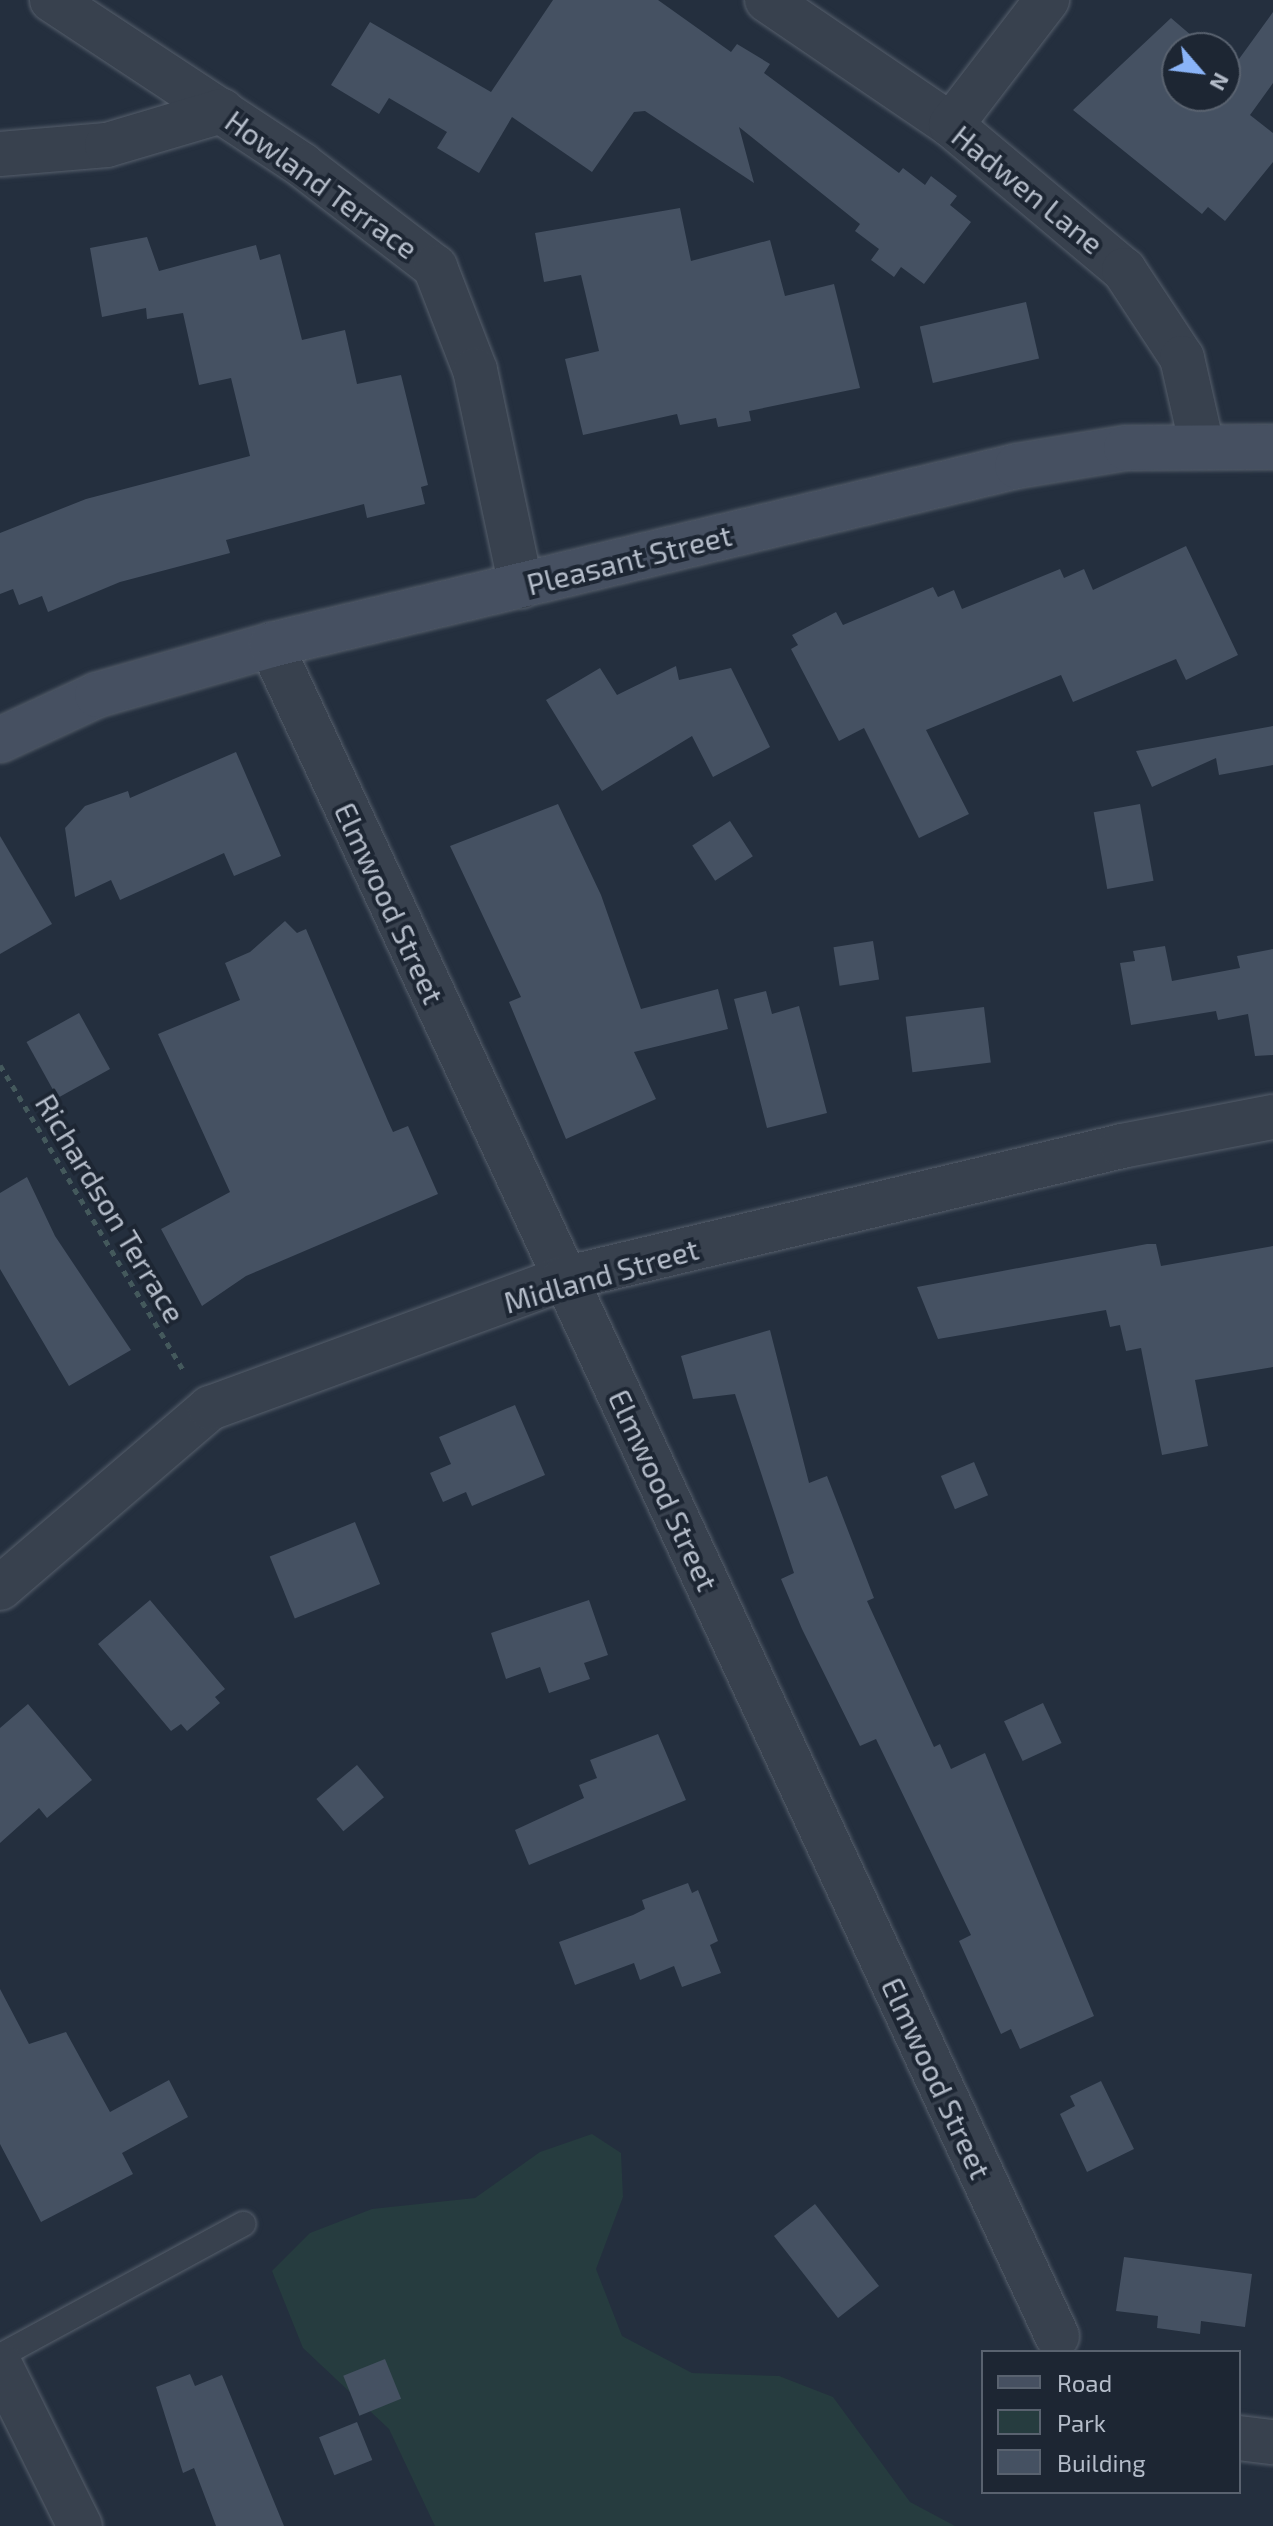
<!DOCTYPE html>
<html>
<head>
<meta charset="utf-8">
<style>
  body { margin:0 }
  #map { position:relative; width:1273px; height:2526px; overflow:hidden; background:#242f3e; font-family:"Exo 2",sans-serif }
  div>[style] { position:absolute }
  .green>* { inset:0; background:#263c3f }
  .building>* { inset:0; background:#455162; transform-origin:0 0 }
  .path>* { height:5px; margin-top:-2.5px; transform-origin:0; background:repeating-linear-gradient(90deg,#44595c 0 6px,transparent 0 12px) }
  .roads { filter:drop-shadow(0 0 2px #565f6c) drop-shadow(0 0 2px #565f6c) }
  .service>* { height:24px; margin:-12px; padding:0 12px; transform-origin:12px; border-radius:12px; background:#38414e }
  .minor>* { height:44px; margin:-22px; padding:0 22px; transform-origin:22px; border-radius:22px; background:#38414e }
  .secondary>* { height:44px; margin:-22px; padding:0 22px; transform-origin:22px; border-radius:22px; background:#465061 }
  span { translate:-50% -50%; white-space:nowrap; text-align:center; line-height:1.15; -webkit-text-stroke:8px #1d2633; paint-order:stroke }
  .street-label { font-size:30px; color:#b4bcc9 }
  .legend { position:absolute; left:981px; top:2350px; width:260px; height:144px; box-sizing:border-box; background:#1d2633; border:2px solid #59626f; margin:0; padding:10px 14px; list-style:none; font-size:24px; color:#b4bcc9 }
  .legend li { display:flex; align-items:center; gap:16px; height:40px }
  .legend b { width:40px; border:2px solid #59626f }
  .north { position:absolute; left:1161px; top:32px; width:80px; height:80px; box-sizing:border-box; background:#1d2633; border:2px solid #59626f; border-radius:50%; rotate:118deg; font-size:22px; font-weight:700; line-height:32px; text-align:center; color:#b4bcc9 }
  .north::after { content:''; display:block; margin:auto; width:28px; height:36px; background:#8ab4f8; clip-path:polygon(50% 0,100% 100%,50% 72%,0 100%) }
</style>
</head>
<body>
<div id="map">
  <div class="green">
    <i style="clip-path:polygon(592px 2134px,621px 2153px,623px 2197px,596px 2269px,622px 2336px,692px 2373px,779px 2376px,833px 2397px,910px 2502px,955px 2526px,435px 2526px,389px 2429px,303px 2348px,272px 2271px,310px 2233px,372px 2209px,475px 2198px,540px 2152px)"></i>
  </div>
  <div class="building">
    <i style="clip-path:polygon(553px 0,658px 0,731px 52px,737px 44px,770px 64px,764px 73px,899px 173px,903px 168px,925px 185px,931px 176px,957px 196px,950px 205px,971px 222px,924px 284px,901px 267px,894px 277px,871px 260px,879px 249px,855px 231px,860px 224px,739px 127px,754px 183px,645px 111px,634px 112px,592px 172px,512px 117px,479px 173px,437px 148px,447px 132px,389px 98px,379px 114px,331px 85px,370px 22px,491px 92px)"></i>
    <i style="clip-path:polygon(1273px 12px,1273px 83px,1250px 115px,1273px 133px,1273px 162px,1225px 221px,1208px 207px,1202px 214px,1073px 110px,1171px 18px,1206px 48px,1177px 48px,1177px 96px,1225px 96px,1225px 65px,1231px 70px)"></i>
    <i style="clip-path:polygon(680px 208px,691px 261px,770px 240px,785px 296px,834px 284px,860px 388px,749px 411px,751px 421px,718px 427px,716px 418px,680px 425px,677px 414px,583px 435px,565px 359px,599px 351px,581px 275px,544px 282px,535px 233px)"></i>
    <i style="clip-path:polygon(147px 237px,159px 271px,256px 245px,260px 260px,280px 254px,302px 340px,345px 330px,357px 384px,401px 375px,428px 485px,421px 487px,425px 504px,367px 518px,364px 504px,226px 540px,230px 553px,120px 582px,48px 612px,42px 596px,19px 605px,13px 589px,0 594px,0 533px,86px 499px,250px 456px,231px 378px,199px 385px,183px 313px,147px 319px,146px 308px,102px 317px,90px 248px)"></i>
    <i style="left:1026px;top:302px;width:58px;height:109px;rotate:77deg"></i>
    <i style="clip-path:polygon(1186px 546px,1238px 655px,1186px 680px,1176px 659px,1073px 702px,1061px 675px,926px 730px,969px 814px,919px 838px,864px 728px,839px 741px,791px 649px,798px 645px,792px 635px,836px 612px,843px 625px,933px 587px,938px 597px,954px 590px,962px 609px,1060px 569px,1064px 578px,1084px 569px,1093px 590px)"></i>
    <i style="clip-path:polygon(676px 666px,679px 680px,731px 668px,770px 747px,713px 777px,692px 736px,602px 791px,546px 700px,600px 668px,617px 695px)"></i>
    <i style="clip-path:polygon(1273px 726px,1273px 765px,1219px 775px,1216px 758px,1152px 787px,1136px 751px)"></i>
    <i style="clip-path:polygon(236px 752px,281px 856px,234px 876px,224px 853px,120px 900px,111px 880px,75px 897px,65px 828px,85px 806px,128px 791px,130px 798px)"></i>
    <i style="clip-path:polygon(558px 804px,601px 895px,641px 1009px,718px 989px,728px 1029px,634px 1052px,656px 1099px,566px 1139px,509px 1002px,521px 997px,450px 846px)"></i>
    <i style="left:1140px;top:804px;width:78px;height:47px;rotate:80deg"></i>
    <i style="left:730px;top:821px;width:42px;height:45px;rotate:57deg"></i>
    <i style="clip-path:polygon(0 836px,52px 924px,0 954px)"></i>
    <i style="clip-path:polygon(285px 921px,297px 933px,306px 929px,388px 1121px,393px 1132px,408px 1126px,438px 1194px,246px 1276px,202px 1306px,161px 1229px,230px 1192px,158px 1034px,240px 1000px,225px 963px,250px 952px)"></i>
    <i style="left:873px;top:941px;width:39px;height:40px;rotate:81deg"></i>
    <i style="clip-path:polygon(1165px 946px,1172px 981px,1240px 968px,1237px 956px,1273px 949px,1273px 1055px,1255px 1056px,1248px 1014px,1218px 1020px,1216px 1011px,1131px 1025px,1120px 963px,1135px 961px,1133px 951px)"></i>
    <i style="clip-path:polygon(766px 991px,772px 1014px,799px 1006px,827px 1113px,767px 1128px,734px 999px)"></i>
    <i style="left:984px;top:1007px;width:56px;height:79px;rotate:83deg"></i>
    <i style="left:79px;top:1013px;width:64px;height:60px;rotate:61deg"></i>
    <i style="clip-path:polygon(27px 1177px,55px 1236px,131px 1350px,69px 1386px,0 1269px,0 1193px)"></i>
    <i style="clip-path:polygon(1147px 1244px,1156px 1244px,1161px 1266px,1273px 1246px,1273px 1367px,1195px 1380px,1208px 1446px,1162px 1455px,1141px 1348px,1126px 1351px,1120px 1325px,1110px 1327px,1106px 1310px,938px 1339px,917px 1287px)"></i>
    <i style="clip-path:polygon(770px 1330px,809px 1483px,827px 1476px,874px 1598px,867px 1601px,934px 1747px,940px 1744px,951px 1769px,985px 1753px,1094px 2016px,1020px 2049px,1011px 2029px,1001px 2034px,959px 1941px,971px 1935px,876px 1739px,860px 1746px,802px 1629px,781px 1579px,794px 1573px,735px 1394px,693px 1399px,681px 1356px)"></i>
    <i style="clip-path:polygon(515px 1405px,545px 1475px,472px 1506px,466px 1492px,443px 1502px,430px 1473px,451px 1464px,439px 1437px)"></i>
    <i style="left:974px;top:1462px;width:36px;height:36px;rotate:67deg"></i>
    <i style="left:355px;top:1522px;width:67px;height:92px;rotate:68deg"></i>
    <i style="clip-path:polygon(150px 1600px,225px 1689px,215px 1697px,220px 1703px,187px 1731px,181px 1724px,171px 1731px,98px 1644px)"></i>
    <i style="clip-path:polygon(589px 1600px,608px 1655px,584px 1663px,590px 1679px,549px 1693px,540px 1667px,506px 1679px,491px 1633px)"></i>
    <i style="left:1043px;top:1703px;width:44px;height:43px;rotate:65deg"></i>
    <i style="clip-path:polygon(28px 1704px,92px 1780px,47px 1818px,39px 1808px,0 1843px,0 1728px)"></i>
    <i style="clip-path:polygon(658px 1734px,686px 1800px,529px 1865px,515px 1830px,584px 1798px,579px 1785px,597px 1778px,590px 1760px)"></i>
    <i style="left:357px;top:1765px;width:42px;height:53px;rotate:50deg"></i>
    <i style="clip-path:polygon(688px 1883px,692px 1893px,698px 1890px,718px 1941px,710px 1945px,721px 1973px,682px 1987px,674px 1966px,640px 1980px,634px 1963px,575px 1985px,559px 1942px,633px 1915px,645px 1909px,642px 1900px)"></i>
    <i style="clip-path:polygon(0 1989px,29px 2044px,66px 2032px,110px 2112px,169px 2080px,188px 2117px,122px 2153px,133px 2174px,41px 2222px,0 2144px)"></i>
    <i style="clip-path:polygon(1101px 2081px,1134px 2149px,1087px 2172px,1060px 2114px,1075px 2106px,1070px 2096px)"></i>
    <i style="left:815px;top:2204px;width:104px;height:52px;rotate:52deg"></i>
    <i style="clip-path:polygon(1124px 2257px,1252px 2274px,1245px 2327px,1201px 2321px,1200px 2334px,1157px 2328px,1158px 2316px,1116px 2311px)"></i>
    <i style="left:385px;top:2359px;width:43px;height:45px;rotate:68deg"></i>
    <i style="clip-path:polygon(190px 2374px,195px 2386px,222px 2375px,284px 2526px,216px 2526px,194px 2468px,183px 2473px,156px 2387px)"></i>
    <i style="left:357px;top:2422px;width:41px;height:41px;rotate:68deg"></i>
  </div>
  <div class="path">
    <i style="left:0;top:1065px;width:359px;rotate:59deg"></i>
  </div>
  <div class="roads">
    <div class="service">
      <i style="left:0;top:2356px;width:277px;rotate:-28.5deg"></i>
    </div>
    <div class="minor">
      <i style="left:52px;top:0;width:300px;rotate:33.4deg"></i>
      <i style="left:302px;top:165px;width:168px;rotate:37.5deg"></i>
      <i style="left:435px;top:267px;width:110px;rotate:68.8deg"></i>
      <i style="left:475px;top:370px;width:221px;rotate:78deg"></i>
      <i style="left:767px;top:0;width:222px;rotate:34.2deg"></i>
      <i style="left:951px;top:125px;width:226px;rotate:40deg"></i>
      <i style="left:1124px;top:270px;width:105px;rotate:56.6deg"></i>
      <i style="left:1182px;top:358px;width:90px;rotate:77.2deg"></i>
      <i style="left:951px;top:125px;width:158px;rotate:-52.5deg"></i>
      <i style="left:0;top:154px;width:107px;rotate:-4.8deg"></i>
      <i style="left:107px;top:145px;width:120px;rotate:-16.5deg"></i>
      <i style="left:271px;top:645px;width:1865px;rotate:65.07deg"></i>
      <i style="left:0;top:1588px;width:277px;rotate:-40.6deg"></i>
      <i style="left:210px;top:1408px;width:376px;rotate:-20.1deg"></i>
      <i style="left:563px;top:1279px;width:575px;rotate:-13.38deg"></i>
      <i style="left:1122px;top:1146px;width:154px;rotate:-10.9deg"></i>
      <i style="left:0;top:2365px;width:180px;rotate:63.6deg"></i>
      <i style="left:1239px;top:2438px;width:34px;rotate:7deg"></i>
    </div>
    <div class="secondary">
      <i style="left:0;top:740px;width:107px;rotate:-24.9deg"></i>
      <i style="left:97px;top:695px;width:181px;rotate:-16deg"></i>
      <i style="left:271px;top:645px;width:767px;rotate:-13.49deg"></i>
      <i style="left:1017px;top:466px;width:110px;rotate:-9.4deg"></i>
      <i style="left:1126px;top:448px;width:147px;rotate:-0.4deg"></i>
    </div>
  </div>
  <div class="street-label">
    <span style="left:322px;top:184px;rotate:36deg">Howland Terrace</span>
    <span style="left:1028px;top:189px;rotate:39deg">Hadwen Lane</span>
    <span style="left:629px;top:559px;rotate:-14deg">Pleasant Street</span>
    <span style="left:390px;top:903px;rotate:65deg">Elmwood Street</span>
    <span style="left:111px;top:1208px;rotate:59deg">Richardson Terrace</span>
    <span style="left:601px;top:1275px;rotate:-16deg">Midland Street</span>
    <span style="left:664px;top:1490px;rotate:65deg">Elmwood Street</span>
    <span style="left:937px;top:2078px;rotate:65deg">Elmwood Street</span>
  </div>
  <ul class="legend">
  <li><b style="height:10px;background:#465061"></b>Road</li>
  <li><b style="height:22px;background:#263c3f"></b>Park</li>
  <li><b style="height:22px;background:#455162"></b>Building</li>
  </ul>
  <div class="north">N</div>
</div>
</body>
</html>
